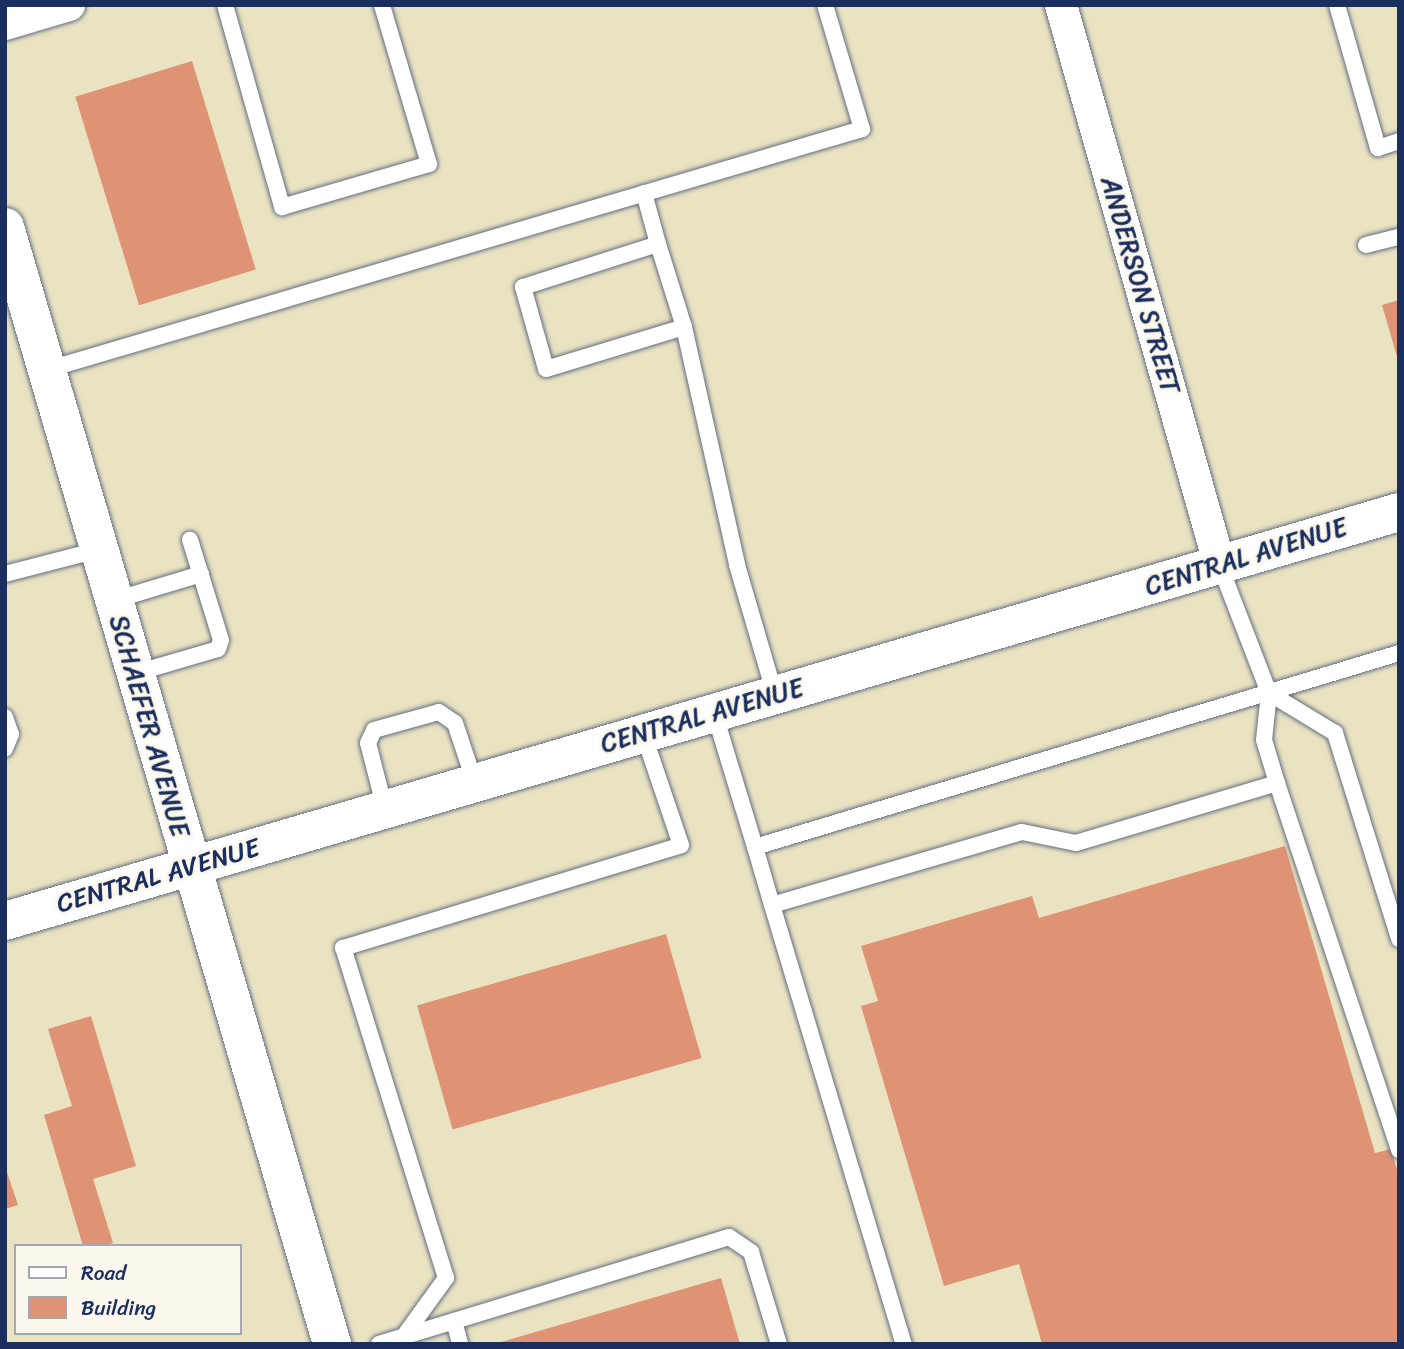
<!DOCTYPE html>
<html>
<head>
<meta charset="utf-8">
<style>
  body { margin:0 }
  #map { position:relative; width:1404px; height:1349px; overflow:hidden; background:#eae3c2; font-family:Sriracha,sans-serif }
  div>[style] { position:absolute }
  .building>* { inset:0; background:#de9374; transform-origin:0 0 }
  .roads { filter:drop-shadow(0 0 2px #636e81) drop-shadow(0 0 2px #636e81) }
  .lane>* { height:16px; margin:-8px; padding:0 8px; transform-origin:8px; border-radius:8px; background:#fff }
  .street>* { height:32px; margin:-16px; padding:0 16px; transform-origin:16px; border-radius:16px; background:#fff }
  .secondary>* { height:38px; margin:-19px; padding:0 19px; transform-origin:19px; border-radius:19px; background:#fff }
  .primary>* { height:38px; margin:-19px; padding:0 19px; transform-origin:19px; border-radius:19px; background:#fff }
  span { translate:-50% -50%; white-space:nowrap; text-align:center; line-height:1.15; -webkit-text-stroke:6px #fbf7ec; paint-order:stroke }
  .street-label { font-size:26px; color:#1b2f5e }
  .frame { position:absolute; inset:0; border:7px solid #1b2f5e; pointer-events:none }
  .legend { position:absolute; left:14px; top:1244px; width:228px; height:91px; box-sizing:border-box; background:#fbf7ec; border:2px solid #a1a7b3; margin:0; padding:9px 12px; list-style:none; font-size:21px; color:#1b2f5e }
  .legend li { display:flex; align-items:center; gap:14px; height:35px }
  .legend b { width:35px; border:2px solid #a1a7b3 }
</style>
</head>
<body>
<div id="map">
  <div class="building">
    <i style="left:192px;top:61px;width:218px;height:122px;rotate:73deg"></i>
    <i style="clip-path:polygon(1399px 300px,1399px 360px,1398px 360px,1382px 305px)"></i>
    <i style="clip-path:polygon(1285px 846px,1375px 1153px,1391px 1149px,1399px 1176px,1399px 1344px,1042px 1344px,1019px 1264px,944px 1286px,861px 1006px,878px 1001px,861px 946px,1032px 896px,1039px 918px)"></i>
    <i style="left:666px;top:934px;width:129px;height:259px;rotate:74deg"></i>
    <i style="clip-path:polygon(91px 1016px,136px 1166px,93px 1179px,113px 1243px,104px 1246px,83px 1246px,44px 1115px,72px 1106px,48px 1029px)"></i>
    <i style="clip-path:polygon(5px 1166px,18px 1205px,5px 1209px)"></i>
    <i style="clip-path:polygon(721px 1278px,740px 1344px,499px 1344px,498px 1343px)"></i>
  </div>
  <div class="roads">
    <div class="lane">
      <i style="left:225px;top:5px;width:210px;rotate:74.2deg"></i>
      <i style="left:282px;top:207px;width:153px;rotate:-16.3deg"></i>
      <i style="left:429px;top:164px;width:166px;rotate:-106.5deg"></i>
      <i style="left:1337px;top:5px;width:149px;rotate:74deg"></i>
      <i style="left:1378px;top:148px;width:22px;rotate:-18deg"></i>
      <i style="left:644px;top:193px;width:53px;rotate:74.6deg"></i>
      <i style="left:658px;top:244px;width:142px;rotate:162.3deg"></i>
      <i style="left:523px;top:287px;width:85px;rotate:74.3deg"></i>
      <i style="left:546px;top:369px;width:144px;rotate:-16.9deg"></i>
      <i style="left:684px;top:327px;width:244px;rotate:77.4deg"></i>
      <i style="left:737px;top:565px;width:135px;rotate:73.7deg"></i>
      <i style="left:658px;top:244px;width:87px;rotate:72.6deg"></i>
      <i style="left:1366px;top:245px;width:34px;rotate:-14deg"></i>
      <i style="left:46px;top:370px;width:851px;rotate:-16.45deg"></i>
      <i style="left:862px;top:129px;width:129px;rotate:-106.6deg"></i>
      <i style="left:5px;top:574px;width:96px;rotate:-14.5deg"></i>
      <i style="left:115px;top:600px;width:90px;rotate:-16.8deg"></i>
      <i style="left:136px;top:673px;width:85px;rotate:-16.3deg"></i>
      <i style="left:218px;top:649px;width:9px;rotate:-72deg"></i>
      <i style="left:221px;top:640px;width:105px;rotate:-107.2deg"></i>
      <i style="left:1269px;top:693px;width:77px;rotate:31.2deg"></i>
      <i style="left:1335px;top:733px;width:216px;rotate:72.7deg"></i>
      <i style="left:714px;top:712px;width:141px;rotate:73.1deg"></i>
      <i style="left:755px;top:847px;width:673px;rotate:-16.76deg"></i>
      <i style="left:5px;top:717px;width:18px;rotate:71deg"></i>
      <i style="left:11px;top:734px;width:16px;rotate:112deg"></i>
      <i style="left:1277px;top:783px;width:387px;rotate:71.6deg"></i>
      <i style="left:385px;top:809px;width:68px;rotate:-104.4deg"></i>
      <i style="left:368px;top:743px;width:14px;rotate:-65deg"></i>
      <i style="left:374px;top:730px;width:67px;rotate:-15.5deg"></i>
      <i style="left:439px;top:712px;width:19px;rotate:35deg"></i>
      <i style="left:455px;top:723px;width:63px;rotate:71.6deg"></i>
      <i style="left:755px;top:847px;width:60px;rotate:73.7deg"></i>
      <i style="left:772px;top:905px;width:260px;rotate:-16.3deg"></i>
      <i style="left:1022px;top:832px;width:55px;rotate:11.5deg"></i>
      <i style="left:1076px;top:843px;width:210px;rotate:-16.6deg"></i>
      <i style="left:1277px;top:783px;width:45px;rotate:-106.8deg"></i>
      <i style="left:1264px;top:740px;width:47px;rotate:-83.9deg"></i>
      <i style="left:1269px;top:693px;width:136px;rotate:-111.1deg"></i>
      <i style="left:772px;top:905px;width:458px;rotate:73.3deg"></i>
      <i style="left:454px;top:1321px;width:24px;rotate:75deg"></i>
      <i style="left:404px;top:1336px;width:72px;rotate:-54.1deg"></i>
      <i style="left:446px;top:1278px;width:346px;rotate:-107.3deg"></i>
      <i style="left:343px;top:948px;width:353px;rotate:-16.9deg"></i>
      <i style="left:681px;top:845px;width:118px;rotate:-108.7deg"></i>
      <i style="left:379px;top:1344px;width:366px;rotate:-17deg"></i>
      <i style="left:729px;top:1237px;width:27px;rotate:34deg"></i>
      <i style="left:751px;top:1252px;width:96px;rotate:73.1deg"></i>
    </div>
    <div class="street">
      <i style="left:1061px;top:5px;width:583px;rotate:74.18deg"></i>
      <i style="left:5px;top:24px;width:67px;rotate:-16.5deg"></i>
    </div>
    <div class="secondary">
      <i style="left:5px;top:227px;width:1164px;rotate:73.68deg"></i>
    </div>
    <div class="primary">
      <i style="left:5px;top:921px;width:1453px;rotate:-16.35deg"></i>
    </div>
  </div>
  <div class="street-label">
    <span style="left:1140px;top:285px;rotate:74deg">ANDERSON STREET</span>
    <span style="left:1246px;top:557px;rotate:-17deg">CENTRAL AVENUE</span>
    <span style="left:702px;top:716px;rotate:-16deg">CENTRAL AVENUE</span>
    <span style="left:149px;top:726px;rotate:74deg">SCHAEFER AVENUE</span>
    <span style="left:158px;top:876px;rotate:-16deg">CENTRAL AVENUE</span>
  </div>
  <div class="frame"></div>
  <ul class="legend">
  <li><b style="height:9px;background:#fff"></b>Road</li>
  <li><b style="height:19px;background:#de9374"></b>Building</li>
  </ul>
</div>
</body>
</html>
